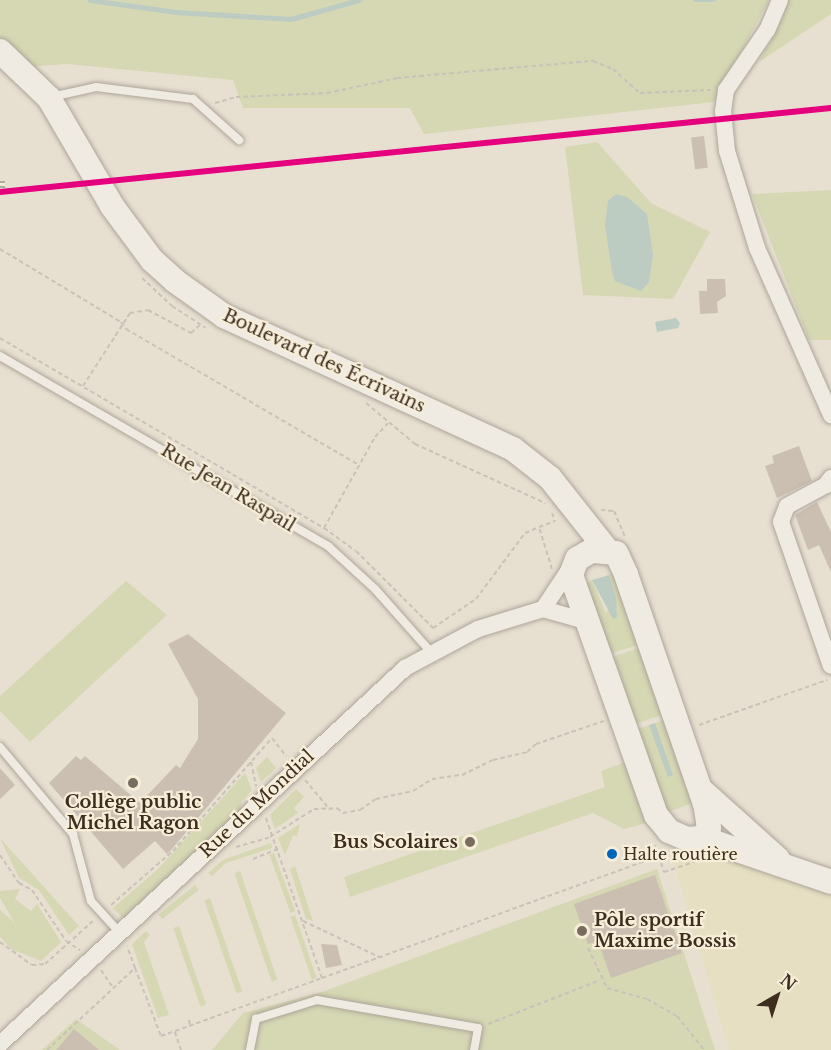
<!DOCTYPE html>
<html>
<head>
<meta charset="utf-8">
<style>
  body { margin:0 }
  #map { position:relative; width:831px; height:1050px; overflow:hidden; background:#e7e0d1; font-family:"Libre Baskerville",serif }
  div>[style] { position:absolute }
  .farmland>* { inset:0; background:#e6dfc2 }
  .green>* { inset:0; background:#d6d7b3; transform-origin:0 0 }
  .water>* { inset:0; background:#bcccc2 }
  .stream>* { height:4.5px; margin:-2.25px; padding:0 2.25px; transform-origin:2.25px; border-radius:2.25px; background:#bcccc2 }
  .building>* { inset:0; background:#cbbfb2; transform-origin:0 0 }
  .path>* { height:2px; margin-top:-1px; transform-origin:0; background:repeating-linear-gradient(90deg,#c8c2b9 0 4.5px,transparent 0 7.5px) }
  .roads { filter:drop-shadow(0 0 2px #ada599) drop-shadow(0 0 2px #ada599) }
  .service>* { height:8px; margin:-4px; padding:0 4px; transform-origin:4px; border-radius:4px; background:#efebe3 }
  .minor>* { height:16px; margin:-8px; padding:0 8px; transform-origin:8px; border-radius:8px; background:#efebe3 }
  .secondary>* { height:24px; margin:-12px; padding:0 12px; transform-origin:12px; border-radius:12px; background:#efebe3 }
  .rail>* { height:7px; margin-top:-3.5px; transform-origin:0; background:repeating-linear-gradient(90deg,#f7eed8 0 14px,#afaaa2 0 28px); box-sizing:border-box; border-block:2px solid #afaaa2 }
  .rail-1>* { height:6px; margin:-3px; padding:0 3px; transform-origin:3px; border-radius:3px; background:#e5007d }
  .dots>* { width:16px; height:16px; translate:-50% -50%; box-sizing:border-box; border:3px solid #f7eed8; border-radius:50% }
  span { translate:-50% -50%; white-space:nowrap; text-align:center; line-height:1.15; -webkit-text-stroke:4.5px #f7eed8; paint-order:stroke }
  .bus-label { font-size:16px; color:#3d2e20 }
  .left { translate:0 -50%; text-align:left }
  .street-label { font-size:18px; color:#3d2e20 }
  .poi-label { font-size:18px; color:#3d2e20; font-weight:700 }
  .right { translate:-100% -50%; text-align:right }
  .north { position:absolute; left:747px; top:966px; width:60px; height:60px; -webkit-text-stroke:4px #f7eed8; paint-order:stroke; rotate:39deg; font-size:16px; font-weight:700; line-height:24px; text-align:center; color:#3d2e20 }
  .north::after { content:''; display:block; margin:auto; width:21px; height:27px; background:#3d2e20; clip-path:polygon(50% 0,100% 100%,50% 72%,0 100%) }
</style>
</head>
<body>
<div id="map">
  <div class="farmland">
    <i style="clip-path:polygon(670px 852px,831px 879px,831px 1050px,729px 1050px)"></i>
  </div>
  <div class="green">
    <i style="clip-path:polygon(0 0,769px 0,714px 102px,424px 134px,410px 108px,243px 108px,233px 80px,67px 64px,0 69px)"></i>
    <i style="clip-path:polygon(785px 0,831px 0,831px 14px,759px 62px,783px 17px)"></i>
    <i style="clip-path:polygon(597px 142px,651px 203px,710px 232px,673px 299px,583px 295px,565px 147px)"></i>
    <i style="clip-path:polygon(831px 190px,831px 340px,809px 340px,752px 194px)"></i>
    <i style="clip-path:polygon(615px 572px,641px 644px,610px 654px,585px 584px,592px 580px,606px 613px,616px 598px,609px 575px)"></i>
    <i style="clip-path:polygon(126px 581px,167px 615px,30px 742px,0 711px,0 696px)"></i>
    <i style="left:641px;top:647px;width:71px;height:32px;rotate:71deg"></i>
    <i style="left:667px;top:719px;width:88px;height:34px;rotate:71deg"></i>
    <i style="clip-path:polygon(267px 757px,276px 768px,261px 782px,256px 768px)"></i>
    <i style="clip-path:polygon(631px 760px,654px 821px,624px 829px,593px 813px,350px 897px,344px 877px,605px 787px,601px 771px)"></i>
    <i style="clip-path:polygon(245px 773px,252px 790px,242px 801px,241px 810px,124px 919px,113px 908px,157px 870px)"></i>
    <i style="clip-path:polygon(296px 789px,304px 797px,294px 808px,298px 813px,275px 829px,270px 815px)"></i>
    <i style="clip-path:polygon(300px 824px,297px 836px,293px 835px,285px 855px,278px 838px)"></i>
    <i style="clip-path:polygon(0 838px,79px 926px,69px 935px,39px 890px,19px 878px)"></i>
    <i style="clip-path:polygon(271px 843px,272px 848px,226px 863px,212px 876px,208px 873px,223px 860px)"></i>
    <i style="left:274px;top:853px;width:62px;height:5px;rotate:70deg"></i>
    <i style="clip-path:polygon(295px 866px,313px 921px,306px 919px,290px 869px)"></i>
    <i style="clip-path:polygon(657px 869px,715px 1050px,212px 1050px,243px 1013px,319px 993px)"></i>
    <i style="left:240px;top:871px;width:115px;height:6px;rotate:71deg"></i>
    <i style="left:195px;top:885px;width:6px;height:47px;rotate:51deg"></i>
    <i style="clip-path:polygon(20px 889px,15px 899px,31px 911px,37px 904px,61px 942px,41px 961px,11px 949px,0 937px,0 910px,15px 923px,0 898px,0 891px)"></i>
    <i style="left:210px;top:898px;width:99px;height:6px;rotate:71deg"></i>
    <i style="left:295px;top:915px;width:67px;height:5px;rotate:71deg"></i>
    <i style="left:179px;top:926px;width:83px;height:6px;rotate:71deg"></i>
    <i style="clip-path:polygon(146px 931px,150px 935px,144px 942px,169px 1015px,158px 1018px,132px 944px)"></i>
    <i style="clip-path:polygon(76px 1019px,120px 1050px,42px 1050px)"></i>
  </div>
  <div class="water">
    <i style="clip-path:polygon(616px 194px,627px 197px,647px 214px,653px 255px,649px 282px,641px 291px,615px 281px,612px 272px,605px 225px,608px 201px)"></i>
    <i style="clip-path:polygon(676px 318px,680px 323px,678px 328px,657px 332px,655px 322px)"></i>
    <i style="clip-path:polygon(609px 575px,616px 598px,617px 617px,613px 619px,592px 580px)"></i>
    <i style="clip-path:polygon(655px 723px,673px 775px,668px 777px,649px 725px)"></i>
  </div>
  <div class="stream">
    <i style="left:90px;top:0;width:87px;rotate:7.9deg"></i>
    <i style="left:176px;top:12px;width:115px;rotate:3.5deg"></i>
    <i style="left:291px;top:19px;width:71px;rotate:-15.6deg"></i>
    <i style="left:695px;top:0;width:19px"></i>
  </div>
  <div class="building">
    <i style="left:704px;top:136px;width:32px;height:13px;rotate:83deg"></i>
    <i style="clip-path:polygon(707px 279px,725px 279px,726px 296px,717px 302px,718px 313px,700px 314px,699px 291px,707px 291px)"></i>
    <i style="clip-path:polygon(799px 446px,812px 481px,777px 498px,765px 466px,774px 463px,772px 456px)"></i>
    <i style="clip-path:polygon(817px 502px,831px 532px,831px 572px,819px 545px,808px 550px,795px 515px)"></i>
    <i style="clip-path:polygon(188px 634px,286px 713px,172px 849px,167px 854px,155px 841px,123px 869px,49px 783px,76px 756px,81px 760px,85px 756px,140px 803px,176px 765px,180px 768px,198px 739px,198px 699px,168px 644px)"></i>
    <i style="clip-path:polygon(0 768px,15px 785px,0 799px)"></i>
    <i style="clip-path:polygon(655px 875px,682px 953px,611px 978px,598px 941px,588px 944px,574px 904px)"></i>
    <i style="clip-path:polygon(321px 944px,337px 945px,342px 965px,326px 968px)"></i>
    <i style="clip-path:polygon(74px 1029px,99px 1050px,56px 1050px)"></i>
  </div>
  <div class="path">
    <i style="left:215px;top:103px;width:22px;rotate:-16deg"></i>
    <i style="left:236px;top:97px;width:91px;rotate:-2.5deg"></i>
    <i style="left:327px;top:93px;width:72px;rotate:-12.1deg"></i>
    <i style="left:397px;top:78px;width:197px;rotate:-5deg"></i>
    <i style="left:593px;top:61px;width:22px;rotate:22deg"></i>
    <i style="left:613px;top:69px;width:36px;rotate:42deg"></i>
    <i style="left:640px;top:93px;width:71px;rotate:-2.4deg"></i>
    <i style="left:0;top:249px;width:141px;rotate:31.1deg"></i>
    <i style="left:121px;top:322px;width:9px;rotate:54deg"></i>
    <i style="left:126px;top:329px;width:270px;rotate:30.3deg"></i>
    <i style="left:142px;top:278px;width:41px;rotate:43deg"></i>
    <i style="left:172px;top:306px;width:40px;rotate:32.9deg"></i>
    <i style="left:0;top:338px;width:376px;rotate:30.4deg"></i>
    <i style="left:324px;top:528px;width:39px;rotate:36deg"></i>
    <i style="left:356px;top:551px;width:109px;rotate:45deg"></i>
    <i style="left:433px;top:628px;width:52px;rotate:-34deg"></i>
    <i style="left:476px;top:599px;width:82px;rotate:-53.4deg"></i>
    <i style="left:525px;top:533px;width:15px;rotate:-23deg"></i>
    <i style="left:83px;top:386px;width:87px;rotate:-57.2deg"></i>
    <i style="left:130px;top:313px;width:18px;rotate:-9deg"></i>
    <i style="left:148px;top:310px;width:49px;rotate:28.1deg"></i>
    <i style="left:191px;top:333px;width:12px;rotate:-42deg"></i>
    <i style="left:366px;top:403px;width:64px;rotate:39.9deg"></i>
    <i style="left:415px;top:444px;width:143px;rotate:24.4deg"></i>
    <i style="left:601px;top:510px;width:13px;rotate:4deg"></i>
    <i style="left:614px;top:511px;width:28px;rotate:67deg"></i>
    <i style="left:552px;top:513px;width:9px;rotate:69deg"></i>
    <i style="left:324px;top:528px;width:104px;rotate:-60.7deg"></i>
    <i style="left:375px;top:437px;width:19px;rotate:-47deg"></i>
    <i style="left:552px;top:569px;width:44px;rotate:-107.2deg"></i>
    <i style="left:539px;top:527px;width:17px;rotate:-21deg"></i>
    <i style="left:699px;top:725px;width:136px;rotate:-19.4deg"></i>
    <i style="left:251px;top:762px;width:25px;rotate:78deg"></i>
    <i style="left:305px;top:780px;width:39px;rotate:50deg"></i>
    <i style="left:236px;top:847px;width:35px;rotate:-16deg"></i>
    <i style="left:270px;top:837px;width:52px;rotate:-32.5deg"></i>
    <i style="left:314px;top:809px;width:23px;rotate:-2deg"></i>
    <i style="left:337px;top:808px;width:8px;rotate:40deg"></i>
    <i style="left:343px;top:813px;width:17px;rotate:-10deg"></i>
    <i style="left:360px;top:810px;width:19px;rotate:-35deg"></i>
    <i style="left:376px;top:799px;width:38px;rotate:-12deg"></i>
    <i style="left:413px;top:791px;width:22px;rotate:-32deg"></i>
    <i style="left:432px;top:779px;width:30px;rotate:-8deg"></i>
    <i style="left:462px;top:775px;width:34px;rotate:-26deg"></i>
    <i style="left:493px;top:760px;width:35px;rotate:-13deg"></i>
    <i style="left:527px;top:752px;width:12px;rotate:-42deg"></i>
    <i style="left:536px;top:744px;width:72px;rotate:-18.7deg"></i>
    <i style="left:0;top:855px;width:34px;rotate:56deg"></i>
    <i style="left:19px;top:883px;width:15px;rotate:28deg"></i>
    <i style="left:32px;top:890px;width:61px;rotate:56.3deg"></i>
    <i style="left:66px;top:941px;width:17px;rotate:33deg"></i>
    <i style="left:659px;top:856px;width:17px;rotate:73deg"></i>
    <i style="left:664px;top:872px;width:41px;rotate:-18.4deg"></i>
    <i style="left:253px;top:859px;width:27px;rotate:-22deg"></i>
    <i style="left:111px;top:905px;width:82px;rotate:-41.1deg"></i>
    <i style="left:173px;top:851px;width:150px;rotate:-48.8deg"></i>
    <i style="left:272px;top:738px;width:23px;rotate:52deg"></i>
    <i style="left:303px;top:921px;width:84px;rotate:25.3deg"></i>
    <i style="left:0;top:942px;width:39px;rotate:36deg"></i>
    <i style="left:32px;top:965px;width:13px;rotate:-4deg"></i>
    <i style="left:45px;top:964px;width:64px;rotate:-41.9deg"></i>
    <i style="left:588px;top:948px;width:44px;rotate:64.6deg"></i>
    <i style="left:607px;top:988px;width:41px;rotate:15.4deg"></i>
    <i style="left:647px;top:999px;width:34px;rotate:30deg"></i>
    <i style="left:677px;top:1016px;width:43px;rotate:51.5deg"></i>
    <i style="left:135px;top:968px;width:73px;rotate:69.1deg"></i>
    <i style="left:161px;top:1036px;width:171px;rotate:-19.8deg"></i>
    <i style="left:322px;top:978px;width:170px;rotate:-109.3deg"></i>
    <i style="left:101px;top:970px;width:22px;rotate:56deg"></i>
    <i style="left:322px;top:978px;width:358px;rotate:-19.9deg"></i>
    <i style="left:659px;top:856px;width:12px;rotate:-110deg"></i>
    <i style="left:189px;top:1020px;width:6px;rotate:81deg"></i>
    <i style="left:488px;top:1024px;width:120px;rotate:-21.4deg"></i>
    <i style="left:175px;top:1032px;width:19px;rotate:72deg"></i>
    <i style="left:47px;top:1050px;width:120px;rotate:-43deg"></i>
    <i style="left:135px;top:968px;width:23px;rotate:-110deg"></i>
  </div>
  <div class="roads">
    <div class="service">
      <i style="left:51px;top:97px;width:46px;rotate:-12.5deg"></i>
      <i style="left:96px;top:87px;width:98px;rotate:7.1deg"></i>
      <i style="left:193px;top:99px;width:62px;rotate:41.7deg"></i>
      <i style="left:0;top:356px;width:380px;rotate:30.1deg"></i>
      <i style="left:329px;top:547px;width:62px;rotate:42.4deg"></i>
      <i style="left:375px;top:589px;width:84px;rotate:48.4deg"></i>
      <i style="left:0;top:747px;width:114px;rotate:50deg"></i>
      <i style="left:73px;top:834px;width:69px;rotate:75deg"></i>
      <i style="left:91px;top:901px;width:43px;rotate:47.8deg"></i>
      <i style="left:250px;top:1050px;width:32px;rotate:-79deg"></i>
      <i style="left:256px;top:1019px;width:64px;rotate:-17.3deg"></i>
      <i style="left:317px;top:1000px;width:163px;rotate:9.9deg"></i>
      <i style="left:478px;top:1028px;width:22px;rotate:100deg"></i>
    </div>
    <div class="minor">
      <i style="left:780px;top:0;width:33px;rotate:113deg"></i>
      <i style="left:767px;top:30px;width:73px;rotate:124.3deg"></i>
      <i style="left:726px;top:90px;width:21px;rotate:98deg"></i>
      <i style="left:723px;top:111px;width:40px;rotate:84.3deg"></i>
      <i style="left:727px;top:151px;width:102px;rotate:72.8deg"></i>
      <i style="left:757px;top:248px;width:183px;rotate:66.1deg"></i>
      <i style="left:831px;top:478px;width:9px;rotate:126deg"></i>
      <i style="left:826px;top:485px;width:44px;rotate:151.7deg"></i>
      <i style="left:787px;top:506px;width:17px;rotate:111deg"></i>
      <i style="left:781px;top:522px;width:152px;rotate:70.9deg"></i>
      <i style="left:543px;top:609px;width:50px;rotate:-56.3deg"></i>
      <i style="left:0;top:1044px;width:553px;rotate:-42.87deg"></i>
      <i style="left:405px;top:668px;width:83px;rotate:-28.1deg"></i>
      <i style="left:478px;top:629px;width:68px;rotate:-17.1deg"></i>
      <i style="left:543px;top:609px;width:48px;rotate:15.8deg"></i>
    </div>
    <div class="secondary">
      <i style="left:0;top:51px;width:68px;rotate:43.8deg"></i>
      <i style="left:49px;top:98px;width:125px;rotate:59.7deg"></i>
      <i style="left:112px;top:206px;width:67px;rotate:53.5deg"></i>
      <i style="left:152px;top:260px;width:31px;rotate:42deg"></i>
      <i style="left:175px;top:281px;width:60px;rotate:35.5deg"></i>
      <i style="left:224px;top:316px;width:318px;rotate:24.7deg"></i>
      <i style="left:513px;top:449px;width:47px;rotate:38.1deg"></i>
      <i style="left:550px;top:478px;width:92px;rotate:51.6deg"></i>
      <i style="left:701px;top:790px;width:103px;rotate:41.9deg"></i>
      <i style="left:702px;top:838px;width:12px;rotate:-55deg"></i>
      <i style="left:709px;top:828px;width:24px;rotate:-99deg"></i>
      <i style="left:705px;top:804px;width:243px;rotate:-109deg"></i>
      <i style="left:626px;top:574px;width:23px;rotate:-115deg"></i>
      <i style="left:616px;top:553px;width:25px;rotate:-175deg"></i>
      <i style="left:591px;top:551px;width:16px;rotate:150deg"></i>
      <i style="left:577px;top:559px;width:17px;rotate:111deg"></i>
      <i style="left:571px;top:575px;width:255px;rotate:70.5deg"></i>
      <i style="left:656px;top:815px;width:21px;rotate:51deg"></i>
      <i style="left:669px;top:831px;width:20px;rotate:24deg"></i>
      <i style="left:687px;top:839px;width:15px;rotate:-4deg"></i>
      <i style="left:702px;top:838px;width:136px;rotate:18.8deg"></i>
    </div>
  </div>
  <div class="rail">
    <i style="left:0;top:184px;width:5px"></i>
  </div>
  <div class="rail-1">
    <i style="left:0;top:192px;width:835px;rotate:-5.77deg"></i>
  </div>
  <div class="dots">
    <i style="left:133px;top:783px;background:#786c5e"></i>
    <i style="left:470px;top:842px;background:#786c5e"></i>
    <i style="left:612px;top:854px;background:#0065bd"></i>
    <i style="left:582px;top:931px;background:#786c5e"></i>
  </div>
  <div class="bus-label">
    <span class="left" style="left:623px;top:854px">Halte routière</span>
  </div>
  <div class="street-label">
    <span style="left:324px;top:361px;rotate:25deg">Boulevard des Écrivains</span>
    <span style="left:228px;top:488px;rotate:31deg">Rue Jean Raspail</span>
    <span style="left:257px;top:804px;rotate:-43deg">Rue du Mondial</span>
  </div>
  <div class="poi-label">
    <span style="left:133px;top:813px">Collège public<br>Michel Ragon</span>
    <span class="right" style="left:458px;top:842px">Bus Scolaires</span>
    <span class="left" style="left:594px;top:931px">Pôle sportif<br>Maxime Bossis</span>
  </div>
  <div class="north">N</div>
</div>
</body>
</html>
